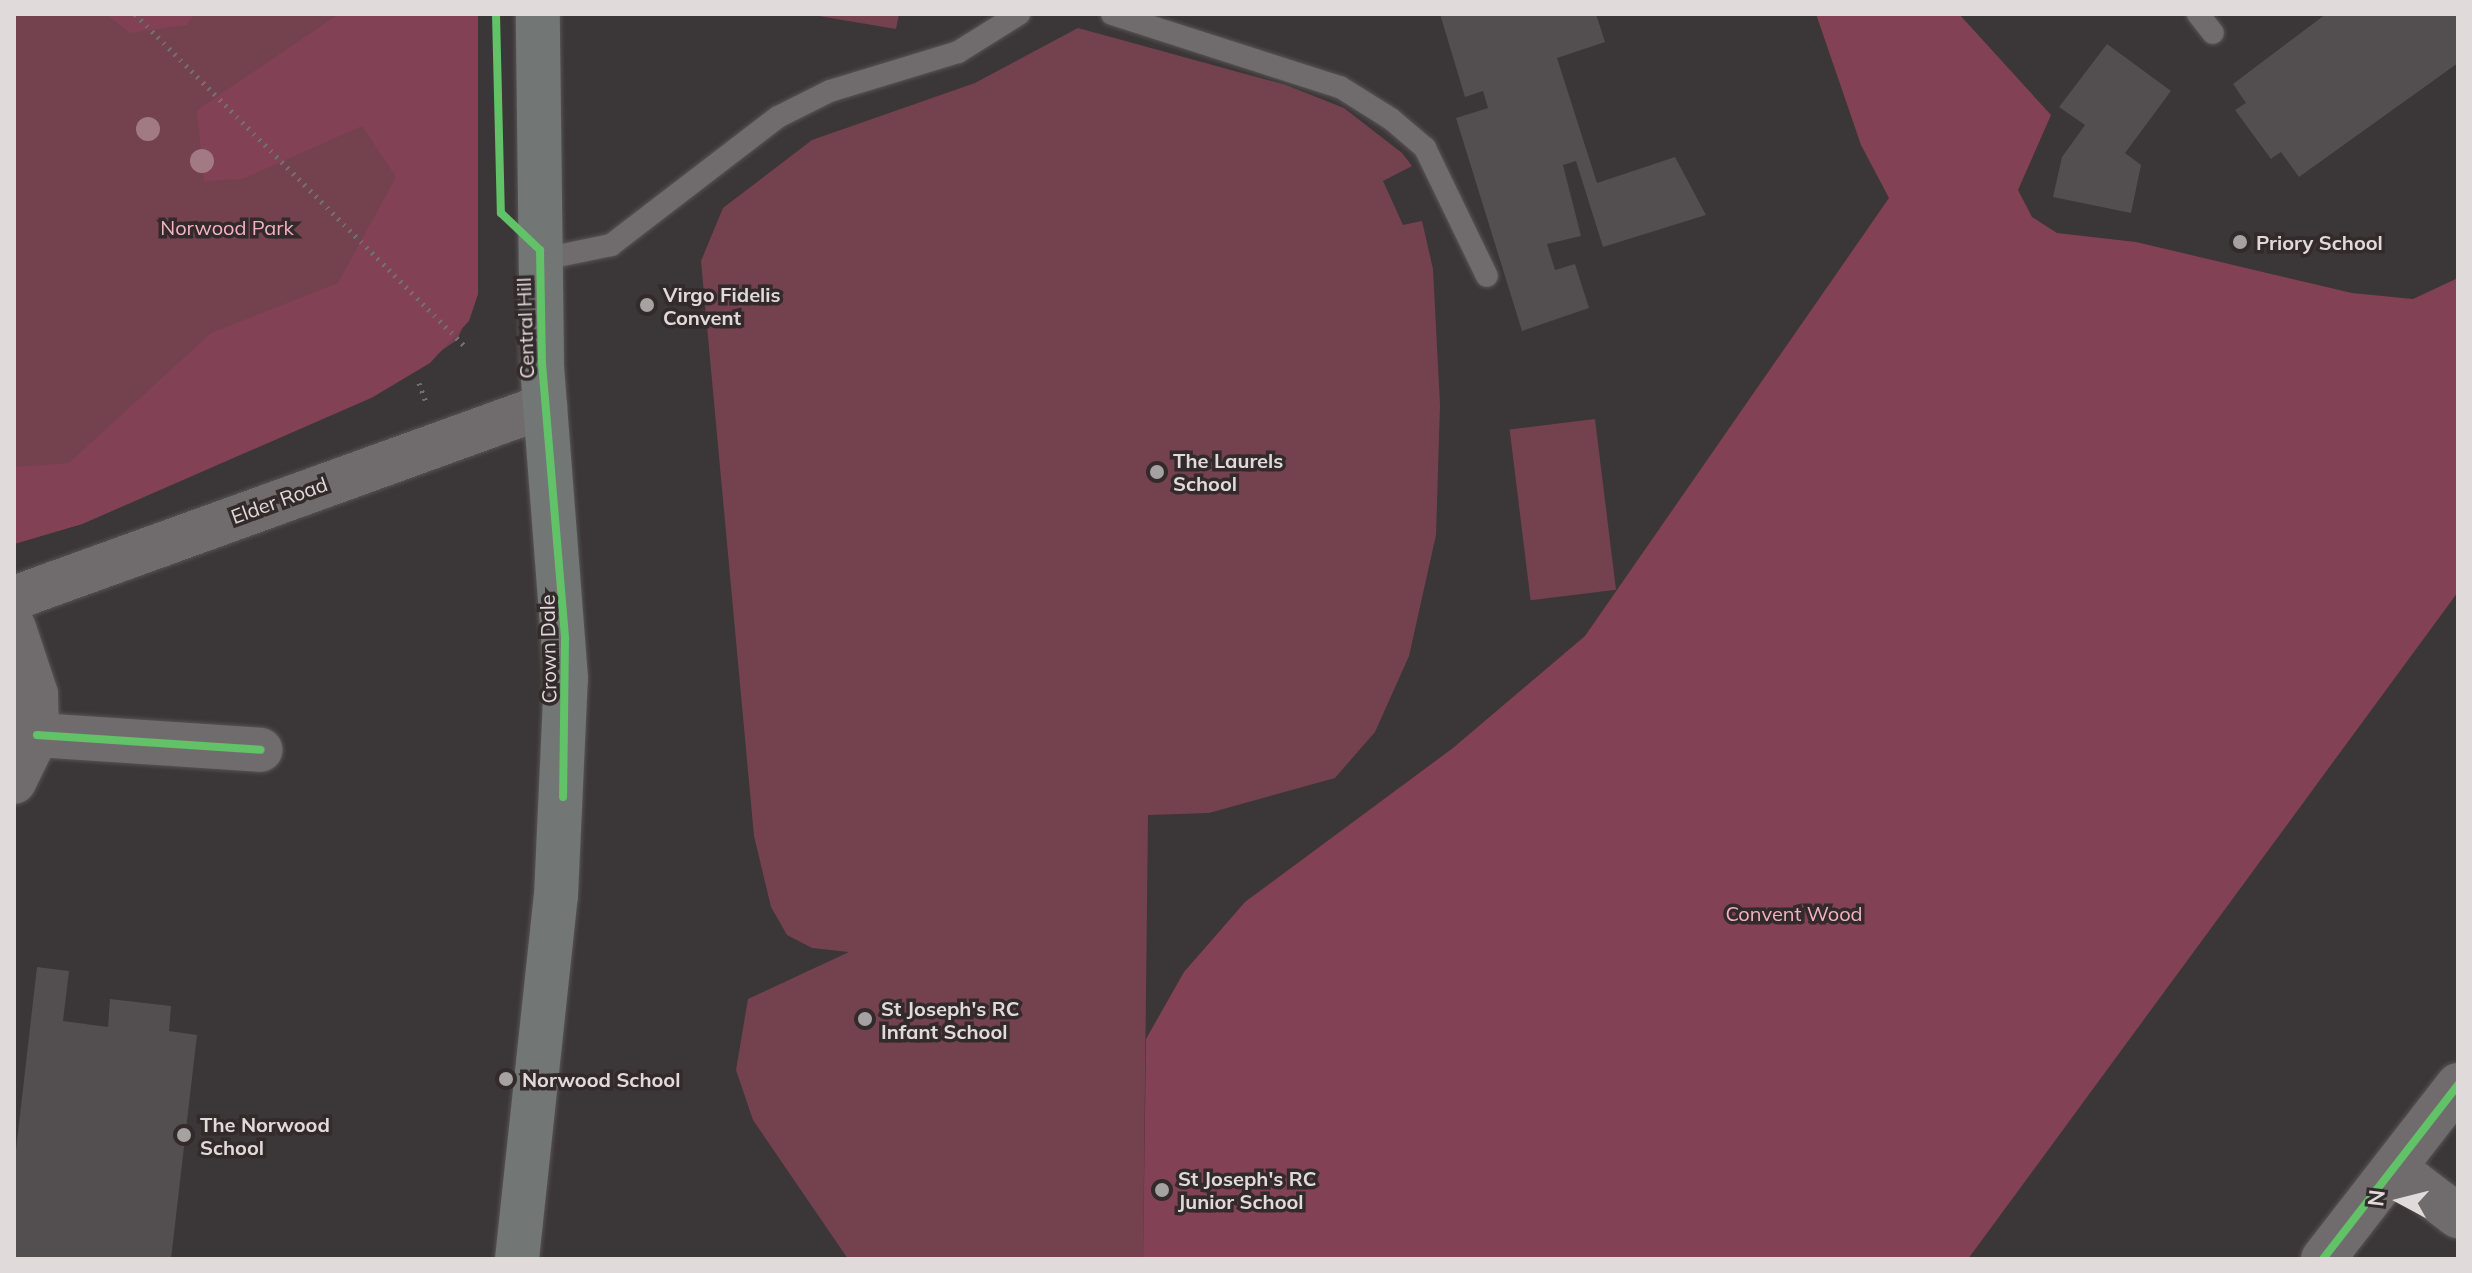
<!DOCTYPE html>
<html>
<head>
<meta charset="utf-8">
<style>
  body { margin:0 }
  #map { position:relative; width:2472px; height:1273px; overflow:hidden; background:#3b3637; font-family:Mulish,sans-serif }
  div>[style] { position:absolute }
  .green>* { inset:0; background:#74424f; transform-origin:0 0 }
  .forest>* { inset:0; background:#824154 }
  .building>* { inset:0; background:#534e4f }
  .path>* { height:5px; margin-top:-2.5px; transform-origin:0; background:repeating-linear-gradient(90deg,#736f70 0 2px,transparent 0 8px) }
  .roads { filter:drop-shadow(0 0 2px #585354) drop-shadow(0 0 2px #585354) }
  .service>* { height:22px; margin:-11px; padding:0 11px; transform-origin:11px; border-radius:11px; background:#706c6d }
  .minor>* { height:44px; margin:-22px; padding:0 22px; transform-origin:22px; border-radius:22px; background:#706c6d }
  .secondary>* { height:44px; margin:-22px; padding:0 22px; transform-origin:22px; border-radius:22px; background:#706c6d }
  .primary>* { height:44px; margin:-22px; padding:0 22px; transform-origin:22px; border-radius:22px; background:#727675 }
  .cycleway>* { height:8px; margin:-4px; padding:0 4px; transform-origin:4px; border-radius:4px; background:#61c268 }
  .trees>* { width:24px; height:24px; margin:-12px; border-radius:50%; background:#a17a83 }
  .dots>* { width:22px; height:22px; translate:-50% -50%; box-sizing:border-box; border:4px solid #332a2c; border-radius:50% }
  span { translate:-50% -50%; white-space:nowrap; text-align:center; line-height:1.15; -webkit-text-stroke:7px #332a2c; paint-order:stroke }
  .park-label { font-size:20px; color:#f4b2c1 }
  .poi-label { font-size:20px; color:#e0dadb; font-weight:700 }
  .left { translate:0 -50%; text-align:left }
  .street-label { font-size:20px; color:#e0dadb }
  .frame { position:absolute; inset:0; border:16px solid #e0dadb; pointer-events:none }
  .north { position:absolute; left:2360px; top:1161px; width:80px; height:80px; -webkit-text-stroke:6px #332a2c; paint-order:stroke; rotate:277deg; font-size:22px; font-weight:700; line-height:32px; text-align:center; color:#e0dadb }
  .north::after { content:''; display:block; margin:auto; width:28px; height:36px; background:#e0dadb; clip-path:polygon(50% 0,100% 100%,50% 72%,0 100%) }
</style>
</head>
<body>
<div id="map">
  <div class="green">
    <i style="clip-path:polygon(14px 14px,478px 14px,478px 294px,457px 340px,373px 397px,82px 524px,14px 544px)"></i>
    <i style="clip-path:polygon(807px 14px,899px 14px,896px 29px)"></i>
    <i style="clip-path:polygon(1078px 28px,1286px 85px,1344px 108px,1402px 153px,1412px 166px,1383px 181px,1403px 225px,1422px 221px,1433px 269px,1440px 405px,1436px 535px,1409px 656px,1375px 732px,1335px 778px,1209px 813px,1148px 815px,1143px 1259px,848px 1259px,753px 1120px,736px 1070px,748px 999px,849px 952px,812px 948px,787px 935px,771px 907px,754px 836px,701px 261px,723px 208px,812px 140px,975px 83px)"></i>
    <i style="left:1595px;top:419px;width:172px;height:86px;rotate:83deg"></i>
  </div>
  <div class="forest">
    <i style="clip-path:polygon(106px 14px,194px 14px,187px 25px,130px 33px)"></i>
    <i style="clip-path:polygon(339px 14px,478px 14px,478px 294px,469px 321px,430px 363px,373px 397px,82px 524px,14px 544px,14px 467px,69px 463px,211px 333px,338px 283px,396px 177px,362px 126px,242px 179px,204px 181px,197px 110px)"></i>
    <i style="clip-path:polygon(1816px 14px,1959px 14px,2051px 115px,2018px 190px,2032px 217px,2057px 233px,2136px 242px,2352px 293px,2413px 299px,2458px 278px,2458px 592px,1968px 1259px,1143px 1259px,1146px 1039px,1184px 972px,1245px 902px,1453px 748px,1585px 636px,1889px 198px,1861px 145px)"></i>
  </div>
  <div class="building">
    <i style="clip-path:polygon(1440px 14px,1596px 14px,1605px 42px,1557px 58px,1597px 183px,1675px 157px,1706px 215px,1603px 247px,1576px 161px,1563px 165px,1581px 236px,1547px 244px,1555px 270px,1575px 264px,1589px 308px,1522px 331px,1456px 118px,1488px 108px,1483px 91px,1465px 97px)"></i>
    <i style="clip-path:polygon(2326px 14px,2458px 14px,2458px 63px,2299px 177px,2281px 152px,2271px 159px,2235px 110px,2246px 103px,2233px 84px)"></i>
    <i style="clip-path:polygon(2107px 44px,2171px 91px,2125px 153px,2141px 165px,2131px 213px,2053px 197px,2062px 157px,2085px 125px,2059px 107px)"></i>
    <i style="clip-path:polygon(37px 967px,69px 971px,63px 1021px,108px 1027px,110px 999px,171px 1006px,169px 1031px,197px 1035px,171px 1259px,14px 1259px,14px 1167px)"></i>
  </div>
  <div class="path">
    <i style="left:135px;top:14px;width:467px;rotate:45.2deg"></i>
    <i style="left:419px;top:383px;width:23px;rotate:70deg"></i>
  </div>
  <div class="roads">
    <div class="service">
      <i style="left:1112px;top:14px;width:239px;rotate:17.8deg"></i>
      <i style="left:1340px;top:87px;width:60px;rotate:32.1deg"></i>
      <i style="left:1391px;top:119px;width:45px;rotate:40.5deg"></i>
      <i style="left:1425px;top:148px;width:142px;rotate:64.2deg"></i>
      <i style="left:2198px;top:14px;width:24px;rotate:52deg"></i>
      <i style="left:539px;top:260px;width:74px;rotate:-11.8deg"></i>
      <i style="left:611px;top:245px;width:210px;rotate:-37.5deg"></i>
      <i style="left:778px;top:117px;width:58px;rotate:-26.6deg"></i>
      <i style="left:830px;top:91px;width:134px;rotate:-16.9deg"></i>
      <i style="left:958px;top:52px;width:72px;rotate:-31.9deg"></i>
    </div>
    <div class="minor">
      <i style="left:14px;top:628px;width:70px;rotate:71.6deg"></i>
      <i style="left:36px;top:694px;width:41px;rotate:88.6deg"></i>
      <i style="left:37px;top:735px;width:52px;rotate:116.1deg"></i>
      <i style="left:37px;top:735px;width:224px;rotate:3.8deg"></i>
      <i style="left:2396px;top:1169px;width:78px;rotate:37.2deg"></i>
      <i style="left:2323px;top:1259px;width:220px;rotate:-52.2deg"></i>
    </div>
    <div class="secondary">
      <i style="left:14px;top:598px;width:565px;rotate:-19.88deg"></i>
    </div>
    <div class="primary">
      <i style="left:517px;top:1259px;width:365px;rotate:-83.9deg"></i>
      <i style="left:556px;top:896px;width:218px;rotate:-87.4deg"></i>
      <i style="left:566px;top:678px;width:316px;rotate:-94.4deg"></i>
      <i style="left:542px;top:363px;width:349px;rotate:-90.7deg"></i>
    </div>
  </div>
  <div class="cycleway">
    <i style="left:496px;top:14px;width:199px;rotate:88.6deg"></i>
    <i style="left:501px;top:213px;width:54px;rotate:43.5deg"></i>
    <i style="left:540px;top:250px;width:113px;rotate:89deg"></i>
    <i style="left:542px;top:363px;width:277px;rotate:85.2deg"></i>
    <i style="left:565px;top:639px;width:158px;rotate:90.7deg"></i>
    <i style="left:37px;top:735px;width:224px;rotate:3.8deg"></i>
    <i style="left:2323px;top:1259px;width:220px;rotate:-52.2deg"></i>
  </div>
  <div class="trees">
    <i style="left:148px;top:129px"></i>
    <i style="left:202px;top:161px"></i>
  </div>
  <div class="dots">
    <i style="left:2240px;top:242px;background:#a6a1a2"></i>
    <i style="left:647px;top:305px;background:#a6a1a2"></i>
    <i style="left:1157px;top:472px;background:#a6a1a2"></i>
    <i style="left:865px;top:1019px;background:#a6a1a2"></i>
    <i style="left:506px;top:1079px;background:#a6a1a2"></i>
    <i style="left:184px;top:1135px;background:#a6a1a2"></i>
    <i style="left:1162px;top:1190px;background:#a6a1a2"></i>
  </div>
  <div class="park-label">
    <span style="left:227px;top:227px">Norwood Park</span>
    <span style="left:1794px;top:913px">Convent Wood</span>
  </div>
  <div class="poi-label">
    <span class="left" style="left:2256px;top:242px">Priory School</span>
    <span class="left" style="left:663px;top:306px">Virgo Fidelis<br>Convent</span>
    <span class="left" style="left:1173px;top:472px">The Laurels<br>School</span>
    <span class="left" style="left:881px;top:1020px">St Joseph's RC<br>Infant School</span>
    <span class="left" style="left:522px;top:1079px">Norwood School</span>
    <span class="left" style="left:200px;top:1136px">The Norwood<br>School</span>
    <span class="left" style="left:1178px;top:1190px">St Joseph's RC<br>Junior School</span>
  </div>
  <div class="street-label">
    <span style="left:525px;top:328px;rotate:-92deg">Central Hill</span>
    <span style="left:279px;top:500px;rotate:-20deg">Elder Road</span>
    <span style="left:548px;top:649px;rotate:-91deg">Crown Dale</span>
  </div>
  <div class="frame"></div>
  <div class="north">N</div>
</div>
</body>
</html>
